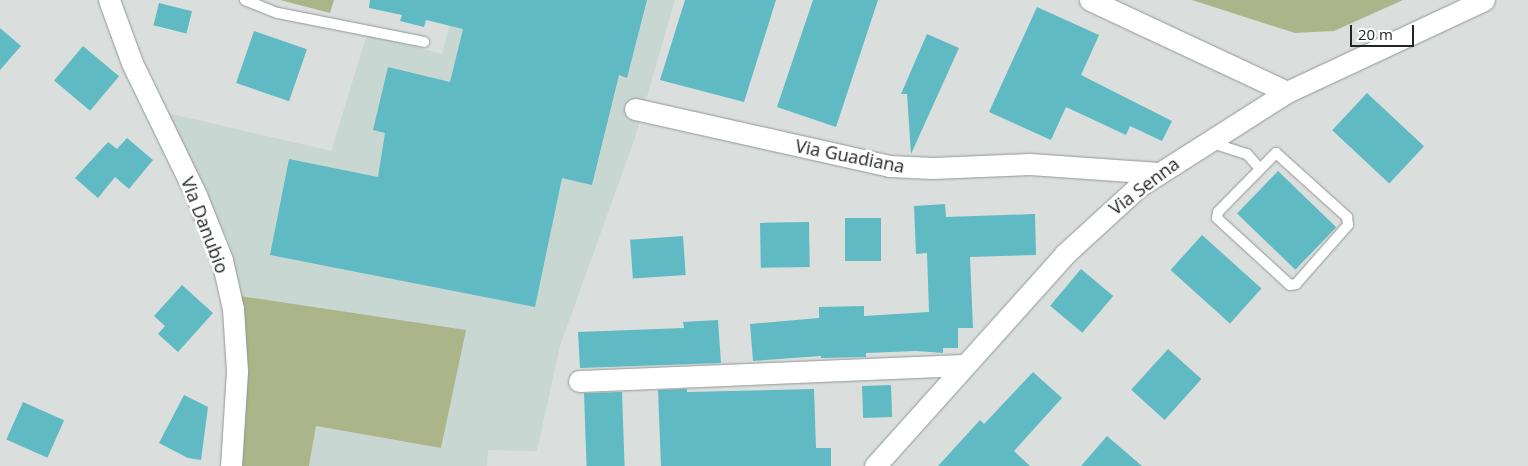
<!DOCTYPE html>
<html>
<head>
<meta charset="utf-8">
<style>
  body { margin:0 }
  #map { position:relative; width:1528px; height:466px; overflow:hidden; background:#dadfde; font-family:"Open Sans",sans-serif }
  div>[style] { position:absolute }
  .built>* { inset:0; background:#c9d7d3 }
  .green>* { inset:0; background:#acb589 }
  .building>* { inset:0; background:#5fbac4; transform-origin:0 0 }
  .roads { filter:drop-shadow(0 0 1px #929795) drop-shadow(0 0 1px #929795) }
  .lane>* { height:10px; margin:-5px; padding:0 5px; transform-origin:5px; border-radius:5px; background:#fff }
  .street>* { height:21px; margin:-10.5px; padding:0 10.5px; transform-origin:10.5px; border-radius:10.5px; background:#fff }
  span { translate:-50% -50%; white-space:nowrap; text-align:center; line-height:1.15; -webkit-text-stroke:5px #fff; paint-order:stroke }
  .street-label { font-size:18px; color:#232524 }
  .scale { position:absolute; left:1350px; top:25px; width:64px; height:22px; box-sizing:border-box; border:2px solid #232524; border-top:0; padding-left:6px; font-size:15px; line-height:18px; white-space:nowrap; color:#232524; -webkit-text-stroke:4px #fff; paint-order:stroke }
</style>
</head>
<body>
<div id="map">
  <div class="built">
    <i style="clip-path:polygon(456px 0,675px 0,635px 138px,560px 346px,537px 451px,488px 450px,487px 466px,309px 466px,316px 426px,441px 448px,240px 296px,229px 242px,168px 113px,331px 151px,367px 34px,442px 54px)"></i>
  </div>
  <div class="green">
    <i style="clip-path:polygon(280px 0,334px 0,330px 13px)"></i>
    <i style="clip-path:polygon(1192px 0,1403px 0,1334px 31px,1295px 33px)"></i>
    <i style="clip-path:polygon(240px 296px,466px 330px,441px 448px,316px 426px,309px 466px,233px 466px)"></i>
  </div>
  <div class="building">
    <i style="clip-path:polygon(370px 0,647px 0,627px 78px,619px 75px,592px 185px,562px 178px,535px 307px,270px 255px,289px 159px,378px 177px,385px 133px,373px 130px,388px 67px,450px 82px,463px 29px,426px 20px,424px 27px,400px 21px,402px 15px,369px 8px)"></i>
    <i style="clip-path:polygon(685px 0,776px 0,744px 102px,660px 80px)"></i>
    <i style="clip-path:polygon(813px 0,878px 0,836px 127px,777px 107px)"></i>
    <i style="left:159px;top:3px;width:34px;height:23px;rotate:14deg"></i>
    <i style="clip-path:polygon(1037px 7px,1099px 35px,1081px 75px,1172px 121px,1162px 141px,1130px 126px,1126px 135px,1066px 107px,1051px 140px,989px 112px)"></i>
    <i style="clip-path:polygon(0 28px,21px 46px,0 70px)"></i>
    <i style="left:254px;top:31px;width:56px;height:55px;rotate:19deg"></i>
    <i style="clip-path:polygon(927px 34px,959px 48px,911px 154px,907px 94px,901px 94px)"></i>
    <i style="left:83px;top:46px;width:47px;height:45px;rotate:40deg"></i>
    <i style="left:1367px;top:93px;width:78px;height:51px;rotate:43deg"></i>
    <i style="clip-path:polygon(127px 138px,153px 160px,129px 189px,115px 177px,98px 198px,75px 178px,108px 142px,117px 149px)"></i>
    <i style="left:1278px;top:171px;width:81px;height:59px;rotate:44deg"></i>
    <i style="clip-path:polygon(945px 204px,946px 217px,1035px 214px,1036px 255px,970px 257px,973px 328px,958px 328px,958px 348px,943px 348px,943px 353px,916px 351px,866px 353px,866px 357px,821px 358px,821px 356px,753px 361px,750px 324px,819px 318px,819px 307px,864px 306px,864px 316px,929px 312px,927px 253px,916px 254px,914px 206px)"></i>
    <i style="left:845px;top:218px;width:36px;height:43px"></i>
    <i style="left:809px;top:222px;width:45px;height:49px;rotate:89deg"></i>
    <i style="left:1202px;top:235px;width:80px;height:47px;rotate:42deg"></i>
    <i style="left:683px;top:236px;width:39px;height:53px;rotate:86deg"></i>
    <i style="left:1081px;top:269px;width:42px;height:48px;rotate:40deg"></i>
    <i style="clip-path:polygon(182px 285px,213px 313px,178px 352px,158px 334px,165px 326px,154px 316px)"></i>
    <i style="clip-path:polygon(718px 320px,721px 363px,580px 368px,578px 332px,684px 328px,683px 322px)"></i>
    <i style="left:1168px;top:349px;width:45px;height:55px;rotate:42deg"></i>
    <i style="clip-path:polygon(1033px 372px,1062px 398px,1014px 451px,1030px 466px,938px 466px,980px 420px,984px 424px)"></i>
    <i style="left:891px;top:385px;width:32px;height:29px;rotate:88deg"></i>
    <i style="clip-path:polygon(687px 389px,687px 392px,814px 389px,816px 448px,831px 448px,831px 466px,661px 466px,658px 390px)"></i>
    <i style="left:622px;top:392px;width:74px;height:38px;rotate:88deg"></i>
    <i style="clip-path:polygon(184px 395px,208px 407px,201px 460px,188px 458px,159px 443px)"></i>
    <i style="left:23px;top:402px;width:45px;height:41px;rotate:24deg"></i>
    <i style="clip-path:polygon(1107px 436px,1142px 466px,1081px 466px)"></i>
  </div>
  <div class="roads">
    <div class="lane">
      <i style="left:245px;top:0;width:35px;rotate:22deg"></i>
      <i style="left:278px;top:13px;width:149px;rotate:11.2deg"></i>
      <i style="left:1209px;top:142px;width:40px;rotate:18deg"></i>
      <i style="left:1247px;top:154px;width:20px;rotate:49deg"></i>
      <i style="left:1276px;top:153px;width:96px;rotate:42deg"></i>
      <i style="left:1347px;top:217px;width:8px;rotate:83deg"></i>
      <i style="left:1348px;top:225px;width:79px;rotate:131.4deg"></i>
      <i style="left:1296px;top:284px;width:6px;rotate:171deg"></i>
      <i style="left:1290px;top:285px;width:99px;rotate:-137.5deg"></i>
      <i style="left:1217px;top:218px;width:6px;rotate:-81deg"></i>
      <i style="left:1218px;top:212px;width:83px;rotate:-45.5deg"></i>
    </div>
    <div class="street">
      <i style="left:109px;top:0;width:67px;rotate:69.9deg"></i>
      <i style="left:132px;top:63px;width:147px;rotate:64.1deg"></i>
      <i style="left:196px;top:195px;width:70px;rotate:68.2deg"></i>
      <i style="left:222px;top:260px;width:50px;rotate:77.3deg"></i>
      <i style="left:233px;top:309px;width:62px;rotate:86.3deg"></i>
      <i style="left:237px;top:371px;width:95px;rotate:93.6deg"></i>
      <i style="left:1090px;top:0;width:217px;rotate:25deg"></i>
      <i style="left:635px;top:109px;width:260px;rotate:12.6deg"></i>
      <i style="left:889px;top:166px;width:44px;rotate:2.6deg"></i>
      <i style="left:933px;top:168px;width:97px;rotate:-2.4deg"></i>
      <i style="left:1030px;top:164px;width:128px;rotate:4deg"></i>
      <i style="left:579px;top:381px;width:386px;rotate:-2.4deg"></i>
      <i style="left:875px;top:466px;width:285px;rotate:-48.1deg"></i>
      <i style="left:1065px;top:254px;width:99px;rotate:-42.5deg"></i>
      <i style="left:1138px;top:187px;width:177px;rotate:-32.5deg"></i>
      <i style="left:1287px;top:92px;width:217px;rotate:-25deg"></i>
    </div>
  </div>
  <div class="street-label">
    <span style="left:850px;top:156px;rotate:11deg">Via Guadiana</span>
    <span style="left:1144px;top:186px;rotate:-37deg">Via Senna</span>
    <span style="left:205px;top:225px;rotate:69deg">Via Danubio</span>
  </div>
  <div class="scale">20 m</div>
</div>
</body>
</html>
